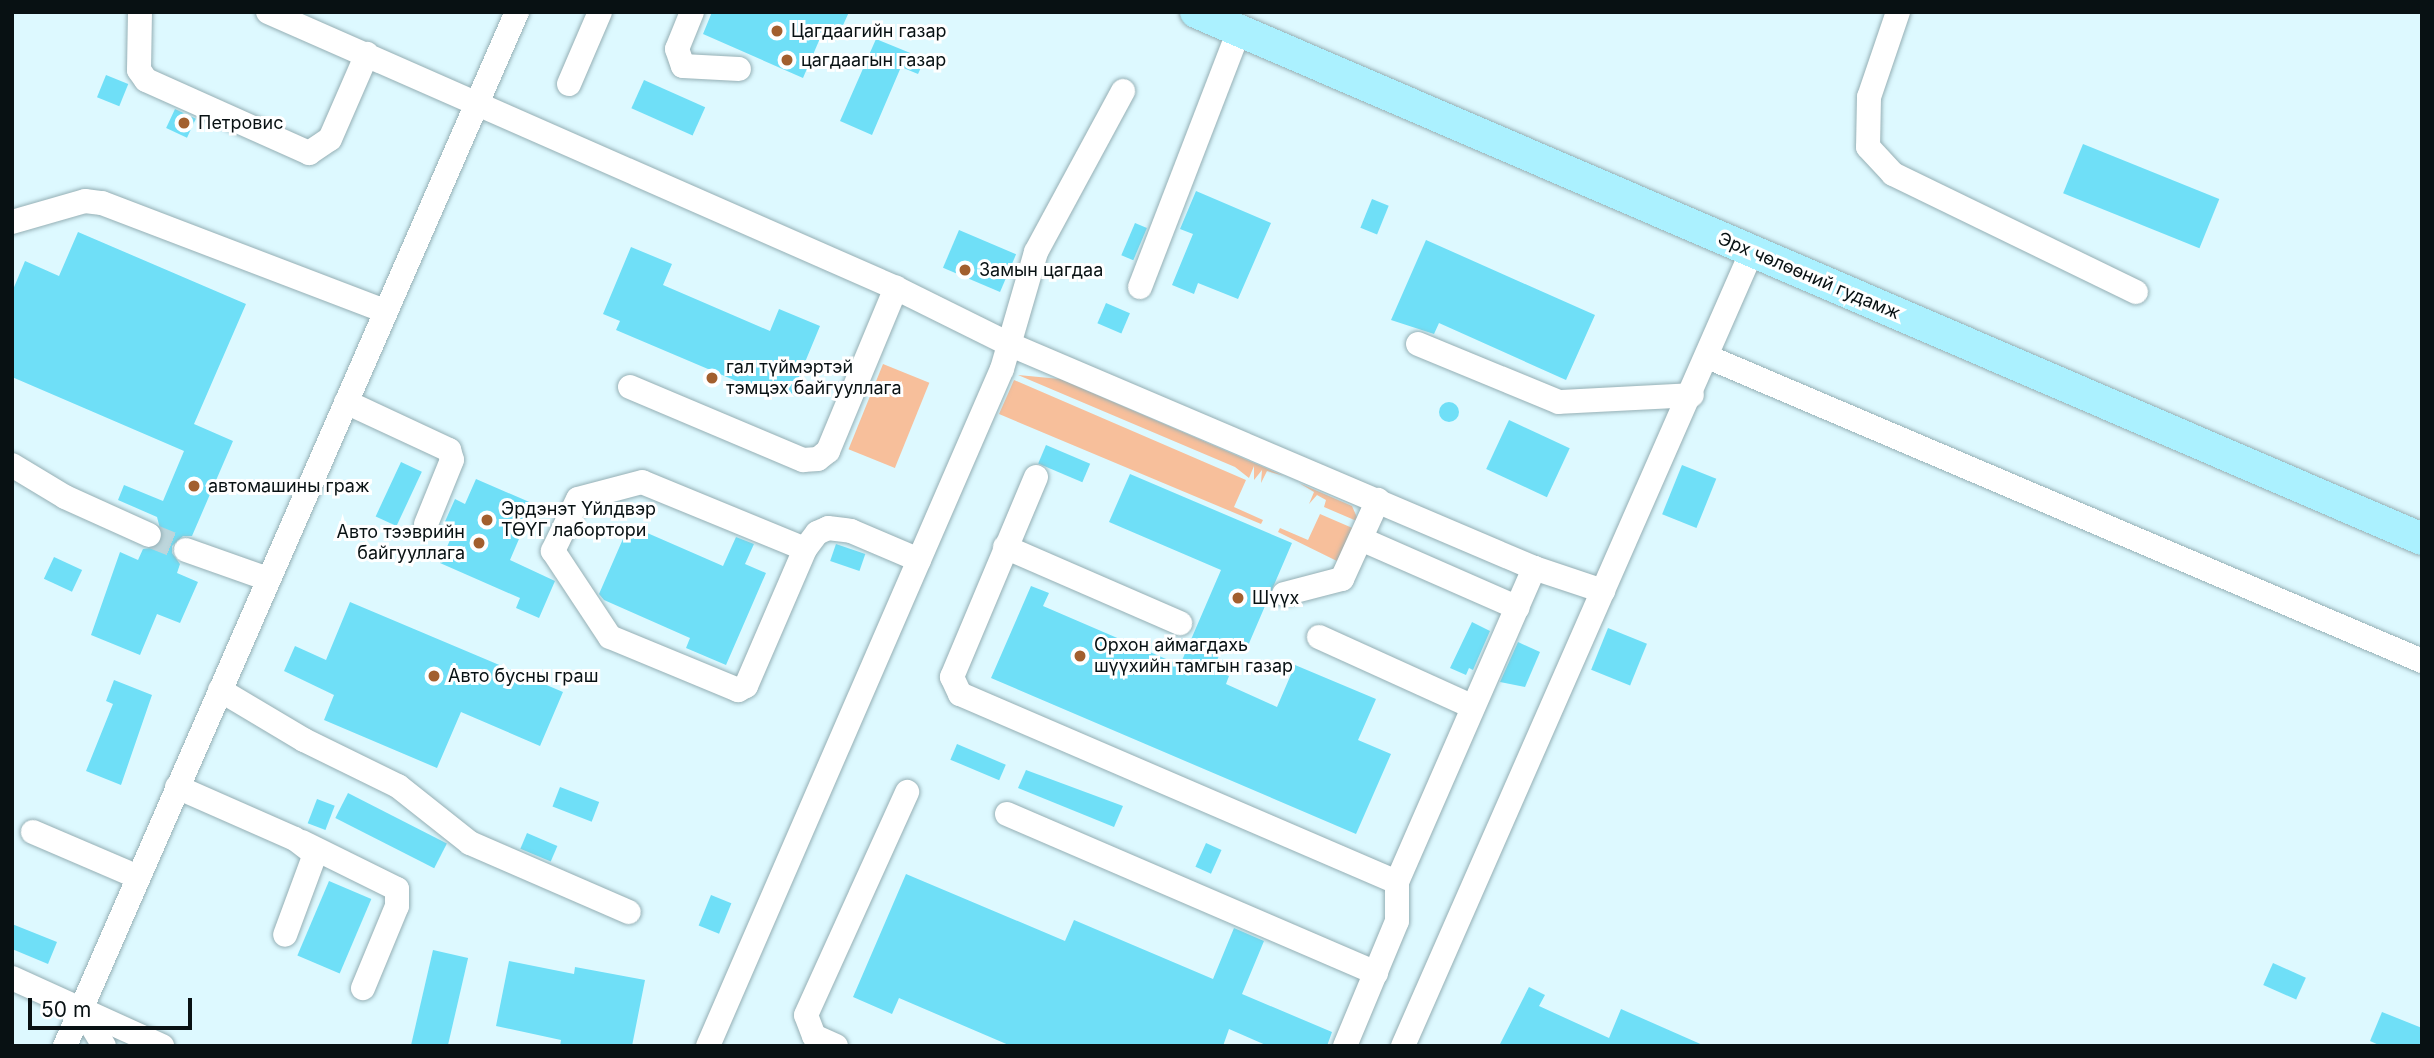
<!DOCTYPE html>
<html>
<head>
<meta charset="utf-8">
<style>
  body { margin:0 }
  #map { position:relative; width:2434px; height:1058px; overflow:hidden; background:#ddf9ff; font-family:Inter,sans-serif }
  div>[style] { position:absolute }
  .green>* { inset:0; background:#f7bf9b; transform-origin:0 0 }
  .building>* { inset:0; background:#6fdff7; transform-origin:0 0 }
  .round { border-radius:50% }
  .minor-tunnel>* { height:24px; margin-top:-12px; transform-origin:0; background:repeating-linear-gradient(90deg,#bdd6dc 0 24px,transparent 0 36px) }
  .roads { filter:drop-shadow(0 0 2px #95afb5) drop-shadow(0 0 2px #95afb5) }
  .minor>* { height:24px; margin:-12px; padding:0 12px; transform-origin:12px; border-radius:12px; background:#fff }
  .major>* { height:32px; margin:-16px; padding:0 16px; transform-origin:16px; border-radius:16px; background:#abf1ff }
  .dots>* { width:19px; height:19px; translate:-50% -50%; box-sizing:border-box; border:4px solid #fff; border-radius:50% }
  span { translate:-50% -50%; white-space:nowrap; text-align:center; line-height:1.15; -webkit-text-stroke:6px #fff; paint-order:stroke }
  .poi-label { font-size:18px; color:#081113 }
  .left { translate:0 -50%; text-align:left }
  .right { translate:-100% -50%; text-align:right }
  .street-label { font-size:18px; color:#081113 }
  .frame { position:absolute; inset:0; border:14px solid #081113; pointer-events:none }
  .scale { position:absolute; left:28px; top:998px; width:164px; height:32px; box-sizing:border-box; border:4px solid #081113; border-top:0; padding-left:9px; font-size:21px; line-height:24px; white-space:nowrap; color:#081113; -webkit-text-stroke:5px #fff; paint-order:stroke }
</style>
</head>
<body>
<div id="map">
  <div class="green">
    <i style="left:883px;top:364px;width:50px;height:92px;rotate:22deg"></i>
    <i style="clip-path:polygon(1018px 375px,1060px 379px,1284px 476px,1267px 471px,1261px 483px,1262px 470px,1254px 480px,1254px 466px,1249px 478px,1235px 467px)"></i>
    <i style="clip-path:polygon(1014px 380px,1246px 480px,1234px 507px,1263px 520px,1261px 524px,999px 414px)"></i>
    <i style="clip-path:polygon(1299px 483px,1352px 506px,1359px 522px,1324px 507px,1326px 500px,1317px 495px,1309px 504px,1314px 492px)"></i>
    <i style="clip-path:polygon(1320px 514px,1357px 530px,1343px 564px,1278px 532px,1280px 528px,1308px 540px)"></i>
  </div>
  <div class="building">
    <i style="clip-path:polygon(712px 12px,849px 12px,835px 43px,821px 36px,803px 78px,703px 34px)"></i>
    <i style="clip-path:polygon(876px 39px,925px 59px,918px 74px,901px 67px,872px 135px,840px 121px)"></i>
    <i style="left:106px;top:75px;width:24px;height:24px;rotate:22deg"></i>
    <i style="left:644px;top:80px;width:67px;height:31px;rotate:24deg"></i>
    <i style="left:175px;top:109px;width:23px;height:21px;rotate:25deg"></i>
    <i style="left:2083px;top:144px;width:147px;height:53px;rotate:22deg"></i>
    <i style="clip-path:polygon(1196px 191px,1271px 223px,1238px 299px,1198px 283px,1194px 294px,1172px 285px,1193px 234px,1180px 229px)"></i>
    <i style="left:1372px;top:199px;width:18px;height:31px;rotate:22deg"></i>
    <i style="left:1135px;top:223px;width:13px;height:35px;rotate:23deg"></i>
    <i style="left:959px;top:230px;width:62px;height:41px;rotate:23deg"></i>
    <i style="clip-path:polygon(78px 232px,246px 304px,194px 424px,233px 441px,192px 536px,183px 536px,172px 546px,172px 553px,180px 564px,177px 573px,198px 582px,180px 623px,157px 614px,140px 655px,91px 635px,120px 552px,138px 560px,143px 549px,157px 547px,163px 540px,157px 517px,118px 500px,124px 485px,163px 501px,184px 451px,12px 377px,12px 292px,25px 261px,59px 276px)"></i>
    <i style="clip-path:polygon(1426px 240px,1595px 315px,1566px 380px,1439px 323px,1434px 334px,1391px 320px)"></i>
    <i style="clip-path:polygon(631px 247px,672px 264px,663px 285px,770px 331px,779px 309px,820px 326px,791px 396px,770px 387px,767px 394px,616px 330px,620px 321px,603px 314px)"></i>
    <i style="left:1106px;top:303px;width:26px;height:22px;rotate:23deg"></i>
    <i class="round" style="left:1439px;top:402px;width:20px;height:20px"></i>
    <i style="left:1509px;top:420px;width:67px;height:54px;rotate:25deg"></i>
    <i style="left:1046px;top:445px;width:48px;height:20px;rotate:23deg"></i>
    <i style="left:401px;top:462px;width:23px;height:60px;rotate:25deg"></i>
    <i style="left:1682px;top:465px;width:37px;height:53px;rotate:22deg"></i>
    <i style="clip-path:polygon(1130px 474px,1292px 543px,1247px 648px,1226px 639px,1213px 670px,1229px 676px,1226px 684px,1277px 707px,1295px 665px,1376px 699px,1358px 740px,1391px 754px,1356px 834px,991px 678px,1031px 586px,1049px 593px,1043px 606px,1180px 665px,1221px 570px,1109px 522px)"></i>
    <i style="clip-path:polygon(476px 479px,534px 504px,510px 560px,555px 581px,539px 618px,516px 608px,520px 598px,440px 563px,450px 540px,439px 535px,455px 499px,465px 504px)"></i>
    <i style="clip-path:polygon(629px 525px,723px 566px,736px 537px,754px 544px,745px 564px,766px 573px,726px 665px,686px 648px,690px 638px,604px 600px,599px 594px)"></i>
    <i style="left:836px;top:544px;width:31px;height:18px;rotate:19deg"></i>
    <i style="left:54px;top:557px;width:31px;height:24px;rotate:25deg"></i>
    <i style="clip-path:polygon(350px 602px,563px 692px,540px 746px,461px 712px,437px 768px,324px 720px,334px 695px,284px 671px,295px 646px,326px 660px)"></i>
    <i style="clip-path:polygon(1472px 622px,1490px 631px,1473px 670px,1469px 668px,1466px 675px,1450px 668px)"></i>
    <i style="left:1608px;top:628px;width:42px;height:45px;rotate:22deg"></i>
    <i style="clip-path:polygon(1518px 642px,1540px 652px,1525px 687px,1500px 682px)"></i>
    <i style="clip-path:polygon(114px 680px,152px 695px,121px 785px,86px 771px,113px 704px,106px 701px)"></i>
    <i style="left:957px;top:744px;width:53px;height:17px;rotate:23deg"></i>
    <i style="clip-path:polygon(1026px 770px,1123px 806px,1114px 827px,1018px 788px)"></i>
    <i style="left:560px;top:787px;width:42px;height:21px;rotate:21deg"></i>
    <i style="left:348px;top:793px;width:111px;height:28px;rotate:27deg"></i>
    <i style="left:317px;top:799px;width:19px;height:26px;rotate:21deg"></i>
    <i style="left:527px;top:833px;width:33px;height:17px;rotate:23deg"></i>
    <i style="left:1206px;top:843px;width:17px;height:26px;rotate:24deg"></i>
    <i style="clip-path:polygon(906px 874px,1065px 941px,1074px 920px,1213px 979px,1234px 928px,1264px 941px,1242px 994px,1332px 1032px,1327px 1046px,1268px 1046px,1229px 1029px,1223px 1046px,1011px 1046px,899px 998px,892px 1014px,853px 997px)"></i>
    <i style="left:329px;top:881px;width:46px;height:81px;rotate:23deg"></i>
    <i style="left:711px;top:895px;width:22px;height:33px;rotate:22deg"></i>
    <i style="clip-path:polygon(12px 924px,57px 942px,48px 964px,12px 949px)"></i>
    <i style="left:433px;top:950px;width:36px;height:98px;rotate:13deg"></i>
    <i style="clip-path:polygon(509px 961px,574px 974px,575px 967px,645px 980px,632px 1046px,560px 1046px,561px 1040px,496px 1026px)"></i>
    <i style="left:2273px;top:963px;width:36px;height:24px;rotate:24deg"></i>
    <i style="clip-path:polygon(1529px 987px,1545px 995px,1539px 1006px,1609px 1038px,1621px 1009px,1705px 1046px,1499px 1046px)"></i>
    <i style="clip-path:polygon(2382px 1012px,2422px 1028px,2422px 1046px,2381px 1046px,2370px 1041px)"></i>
  </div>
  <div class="minor-tunnel">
    <i style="left:149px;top:535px;width:40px;rotate:22deg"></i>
  </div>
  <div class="roads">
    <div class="minor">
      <i style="left:140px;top:12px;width:58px;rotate:91deg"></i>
      <i style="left:139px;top:70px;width:12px;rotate:55deg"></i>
      <i style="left:146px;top:80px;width:179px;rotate:24.1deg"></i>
      <i style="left:309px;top:153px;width:25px;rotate:-34deg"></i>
      <i style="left:330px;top:139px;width:93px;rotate:-66.5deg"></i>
      <i style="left:268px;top:12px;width:686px;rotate:23.73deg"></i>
      <i style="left:896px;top:288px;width:128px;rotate:26.4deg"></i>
      <i style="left:1011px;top:345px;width:569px;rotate:23.09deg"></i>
      <i style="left:1534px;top:568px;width:73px;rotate:18.4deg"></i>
      <i style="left:692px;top:12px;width:40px;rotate:112deg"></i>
      <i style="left:677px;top:49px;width:18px;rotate:71deg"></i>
      <i style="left:683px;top:66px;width:56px;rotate:3.1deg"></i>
      <i style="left:1898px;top:12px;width:90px;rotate:108.8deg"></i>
      <i style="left:1869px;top:97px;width:50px;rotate:91.1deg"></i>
      <i style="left:1868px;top:147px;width:37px;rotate:47deg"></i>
      <i style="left:1893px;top:174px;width:270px;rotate:25.9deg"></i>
      <i style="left:569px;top:84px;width:78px;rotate:-66.7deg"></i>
      <i style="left:12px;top:222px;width:76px;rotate:-16deg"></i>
      <i style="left:85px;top:201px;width:17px;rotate:7deg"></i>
      <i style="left:102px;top:203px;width:303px;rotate:20.9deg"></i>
      <i style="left:1140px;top:287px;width:274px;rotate:-68.9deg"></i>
      <i style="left:1418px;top:344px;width:152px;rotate:22.4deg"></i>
      <i style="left:1559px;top:402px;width:133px;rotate:-3deg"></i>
      <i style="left:1708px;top:357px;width:776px;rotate:23.06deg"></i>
      <i style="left:630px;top:387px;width:188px;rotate:22.9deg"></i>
      <i style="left:803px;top:460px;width:15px;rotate:-4deg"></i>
      <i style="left:818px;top:459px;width:13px;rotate:-39deg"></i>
      <i style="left:828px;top:451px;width:177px;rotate:-67.4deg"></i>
      <i style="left:346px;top:402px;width:114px;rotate:25deg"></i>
      <i style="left:449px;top:450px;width:10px;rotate:73deg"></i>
      <i style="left:452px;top:460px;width:69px;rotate:112.1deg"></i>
      <i style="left:12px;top:465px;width:62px;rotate:31.1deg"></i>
      <i style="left:65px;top:497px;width:92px;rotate:24.3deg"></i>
      <i style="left:1036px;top:477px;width:217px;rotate:112.8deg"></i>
      <i style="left:952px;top:677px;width:19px;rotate:65deg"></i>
      <i style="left:960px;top:694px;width:476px;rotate:23.3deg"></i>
      <i style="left:1361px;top:539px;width:171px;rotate:23.7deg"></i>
      <i style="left:1005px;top:547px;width:191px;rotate:23.5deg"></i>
      <i style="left:805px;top:549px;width:176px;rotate:-157.7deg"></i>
      <i style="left:642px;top:482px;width:66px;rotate:165.1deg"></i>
      <i style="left:578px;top:499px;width:58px;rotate:115.7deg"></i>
      <i style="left:553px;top:551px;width:103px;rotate:56.5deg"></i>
      <i style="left:610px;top:637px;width:139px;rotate:22.5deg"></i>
      <i style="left:738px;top:690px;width:9px;rotate:-27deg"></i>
      <i style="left:746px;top:686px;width:149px;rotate:-66.7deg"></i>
      <i style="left:805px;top:549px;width:20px;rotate:-53deg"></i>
      <i style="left:817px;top:533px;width:12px;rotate:-24deg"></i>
      <i style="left:828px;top:528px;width:23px;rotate:7deg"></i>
      <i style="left:851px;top:531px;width:74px;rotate:23.1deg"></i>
      <i style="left:186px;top:550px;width:87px;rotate:19.5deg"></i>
      <i style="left:1284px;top:594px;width:60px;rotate:-14.5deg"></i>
      <i style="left:1342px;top:579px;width:87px;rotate:-65.5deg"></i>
      <i style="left:1319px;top:637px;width:169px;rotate:24.4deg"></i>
      <i style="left:220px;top:690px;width:98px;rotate:30.8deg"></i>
      <i style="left:304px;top:740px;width:105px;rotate:26.1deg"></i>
      <i style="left:398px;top:786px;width:92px;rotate:38.4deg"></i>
      <i style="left:470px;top:843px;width:173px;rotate:23.5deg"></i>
      <i style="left:177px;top:787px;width:129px;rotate:23.8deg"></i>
      <i style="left:295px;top:839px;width:25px;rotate:37deg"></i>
      <i style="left:315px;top:854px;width:86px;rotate:110.3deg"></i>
      <i style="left:1007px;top:814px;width:402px;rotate:23.3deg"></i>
      <i style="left:33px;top:832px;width:114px;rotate:23.2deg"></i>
      <i style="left:302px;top:842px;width:106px;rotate:26.3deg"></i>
      <i style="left:397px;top:889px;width:17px;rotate:90deg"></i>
      <i style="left:397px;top:906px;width:89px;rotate:112.5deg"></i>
      <i style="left:12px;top:978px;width:165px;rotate:24.4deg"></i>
      <i style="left:81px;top:1008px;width:44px;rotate:58.8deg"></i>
      <i style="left:65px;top:1046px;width:1128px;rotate:-66.39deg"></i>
      <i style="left:708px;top:1046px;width:738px;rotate:-66.53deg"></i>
      <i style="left:1002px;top:369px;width:122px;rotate:-73.8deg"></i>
      <i style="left:1036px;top:252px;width:183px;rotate:-61.6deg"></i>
      <i style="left:836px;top:1046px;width:24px;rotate:-156deg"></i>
      <i style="left:814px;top:1036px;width:22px;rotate:-111deg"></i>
      <i style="left:806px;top:1015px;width:245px;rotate:-65.6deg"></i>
      <i style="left:1345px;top:1046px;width:135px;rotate:-67.4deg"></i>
      <i style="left:1397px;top:921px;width:39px;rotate:-90deg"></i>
      <i style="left:1397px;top:882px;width:343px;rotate:-66.4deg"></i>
      <i style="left:1403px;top:1046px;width:868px;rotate:-66.3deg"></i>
    </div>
    <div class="major">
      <i style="left:1196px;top:12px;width:1334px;rotate:23.26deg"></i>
    </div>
  </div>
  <div class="dots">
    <i style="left:777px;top:31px;background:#a25f2e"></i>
    <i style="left:787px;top:60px;background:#a25f2e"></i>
    <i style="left:184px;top:123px;background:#a25f2e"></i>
    <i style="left:965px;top:270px;background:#a25f2e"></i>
    <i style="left:712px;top:378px;background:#a25f2e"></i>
    <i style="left:194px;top:486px;background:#a25f2e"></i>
    <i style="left:487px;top:520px;background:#a25f2e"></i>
    <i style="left:479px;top:543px;background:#a25f2e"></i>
    <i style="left:1238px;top:598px;background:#a25f2e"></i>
    <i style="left:1080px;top:656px;background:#a25f2e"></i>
    <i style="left:434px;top:676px;background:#a25f2e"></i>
  </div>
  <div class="poi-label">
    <span class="left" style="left:791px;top:31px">Цагдаагийн газар</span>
    <span class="left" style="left:801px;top:60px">цагдаагын газар</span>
    <span class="left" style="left:198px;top:123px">Петровис</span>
    <span class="left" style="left:979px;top:270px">Замын цагдаа</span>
    <span class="left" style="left:726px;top:378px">гал түймэртэй<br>тэмцэх байгууллага</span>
    <span class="left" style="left:208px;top:486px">автомашины граж</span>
    <span class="left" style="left:501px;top:520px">Эрдэнэт Үйлдвэр<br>ТӨҮГ лабортори</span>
    <span class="right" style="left:465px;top:543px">Авто тээврийн<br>байгууллага</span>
    <span class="left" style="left:1252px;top:598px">Шүүх</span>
    <span class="left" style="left:1094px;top:656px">Орхон аймагдахь<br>шүүхийн тамгын газар</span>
    <span class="left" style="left:448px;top:676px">Авто бусны граш</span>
  </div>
  <div class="street-label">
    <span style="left:1809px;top:276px;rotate:23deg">Эрх чөлөөний гудамж</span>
  </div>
  <div class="frame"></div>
  <div class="scale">50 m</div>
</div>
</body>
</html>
